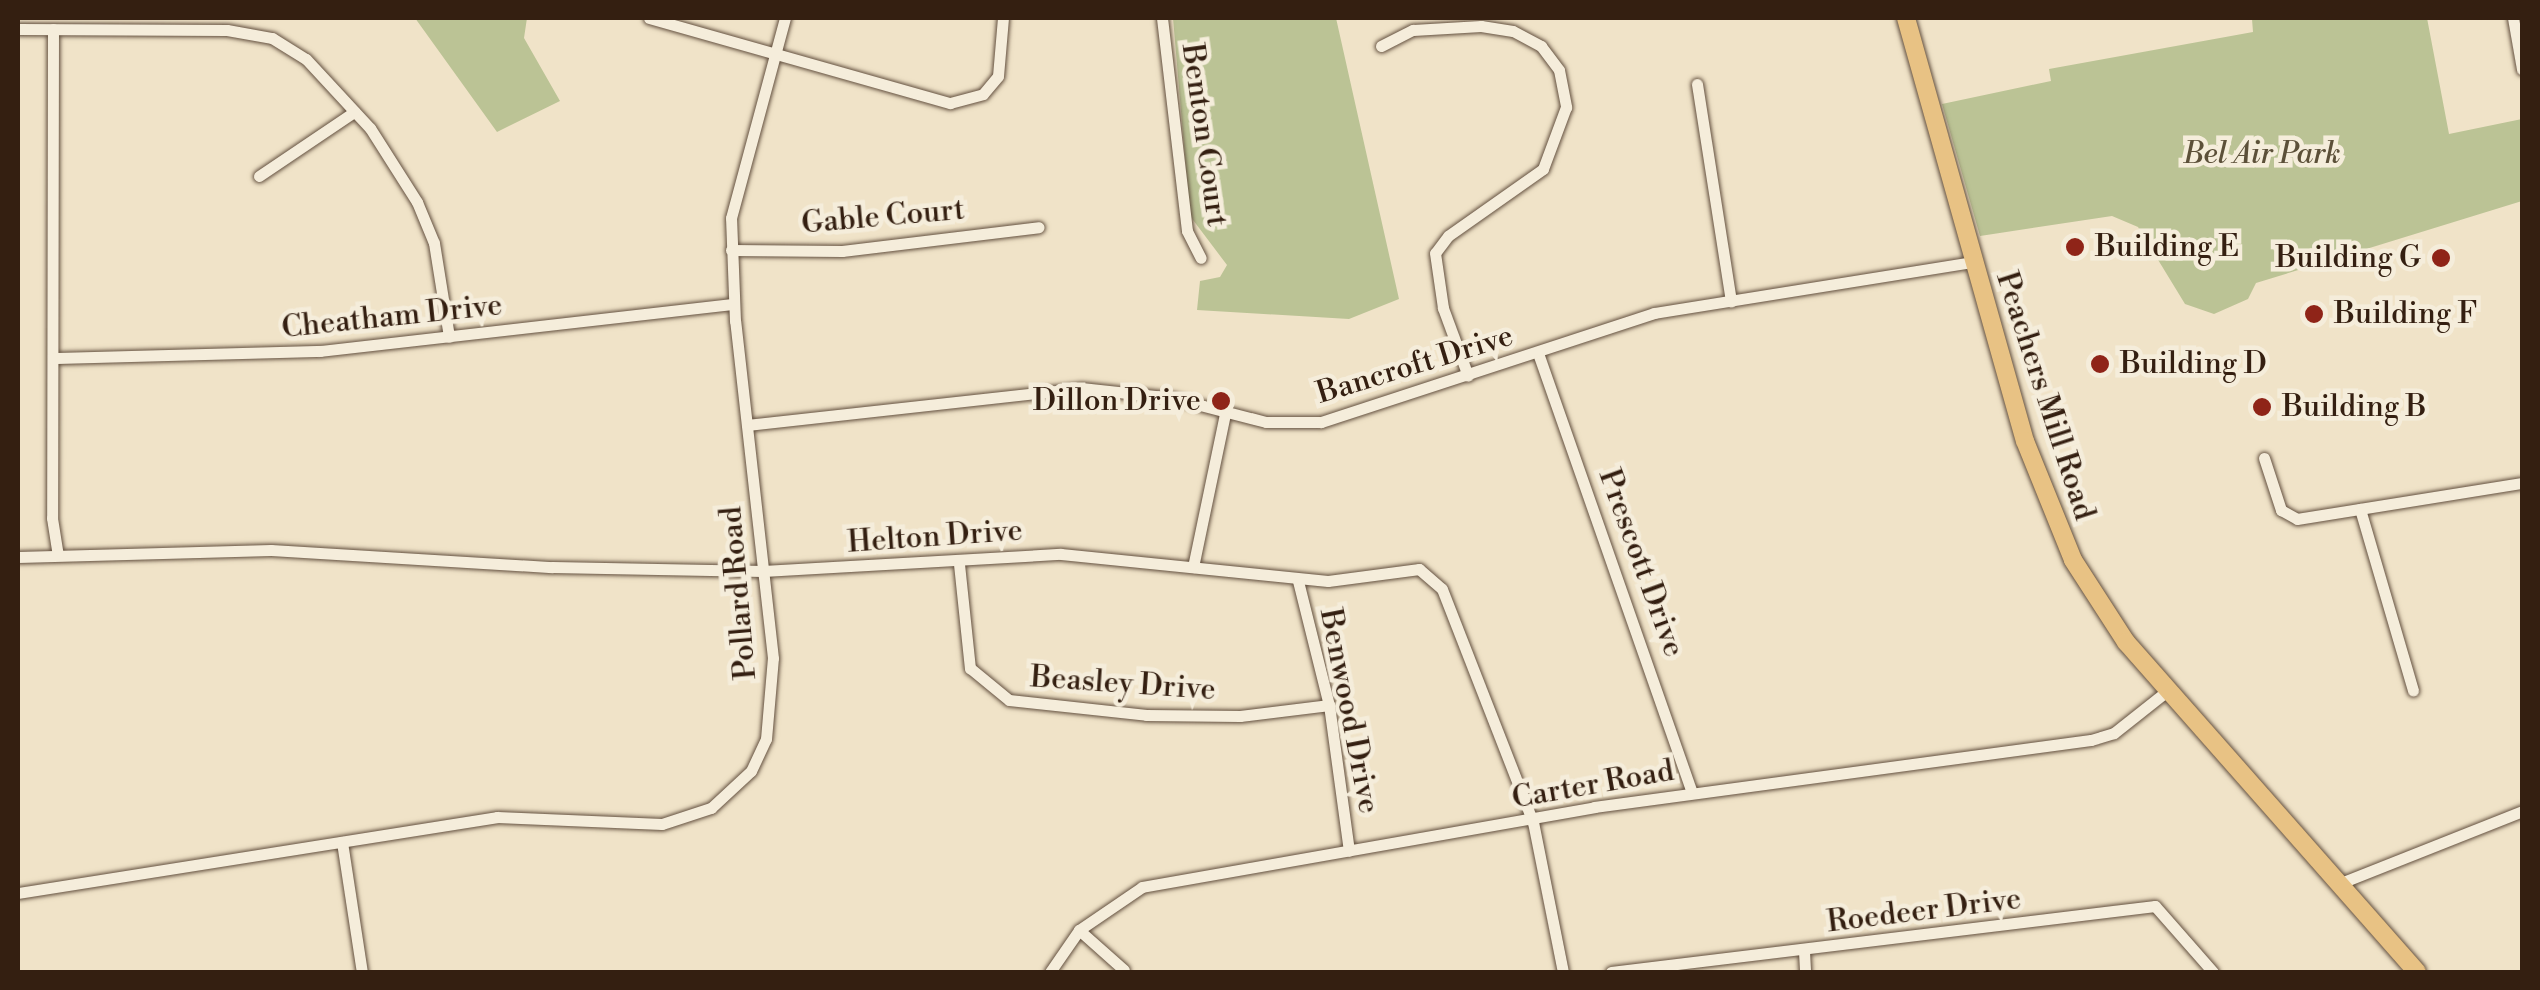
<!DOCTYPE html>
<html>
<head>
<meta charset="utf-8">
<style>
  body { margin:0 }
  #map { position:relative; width:2540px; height:990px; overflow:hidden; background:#f0e3c8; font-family:"Libre Bodoni",serif }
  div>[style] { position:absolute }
  .green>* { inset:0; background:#bbc395 }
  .roads { filter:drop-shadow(0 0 2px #63503f) drop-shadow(0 0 2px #63503f) }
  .minor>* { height:11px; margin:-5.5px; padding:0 5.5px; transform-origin:5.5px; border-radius:5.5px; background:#f5eddb }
  .primary>* { height:18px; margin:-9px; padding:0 9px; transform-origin:9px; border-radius:9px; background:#e8c284 }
  .dots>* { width:28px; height:28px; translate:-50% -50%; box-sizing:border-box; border:5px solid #f5eddb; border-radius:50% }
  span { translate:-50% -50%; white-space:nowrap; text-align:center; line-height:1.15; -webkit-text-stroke:9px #f5eddb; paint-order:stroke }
  .street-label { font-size:30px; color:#341f11 }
  .park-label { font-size:30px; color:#5c5039; font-style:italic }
  .poi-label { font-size:30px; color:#341f11 }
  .left { translate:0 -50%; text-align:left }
  .right { translate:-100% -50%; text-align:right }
  .frame { position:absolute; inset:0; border:20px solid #341f11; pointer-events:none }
</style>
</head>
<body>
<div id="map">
  <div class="green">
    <i style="clip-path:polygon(415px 18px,527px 18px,524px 38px,560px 101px,497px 132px)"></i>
    <i style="clip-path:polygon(1173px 18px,1336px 18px,1399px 299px,1349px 319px,1197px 310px,1200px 281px,1220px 277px,1227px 265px,1190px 216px)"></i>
    <i style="clip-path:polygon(2261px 18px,2427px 18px,2449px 134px,2522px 119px,2522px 201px,2256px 283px,2248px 299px,2214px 314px,2185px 304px,2138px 227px,2112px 216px,1980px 236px,1942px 104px,2051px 81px,2049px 69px,2253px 32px,2252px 19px)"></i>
  </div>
  <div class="roads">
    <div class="minor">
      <i style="left:649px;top:18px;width:313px;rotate:15.8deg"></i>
      <i style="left:950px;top:103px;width:34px;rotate:-15deg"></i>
      <i style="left:983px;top:94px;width:23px;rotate:-50deg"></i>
      <i style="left:998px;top:76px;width:58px;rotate:-85.1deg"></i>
      <i style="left:1162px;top:18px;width:214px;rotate:83.3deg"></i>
      <i style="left:1187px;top:231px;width:30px;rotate:63deg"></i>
      <i style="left:2513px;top:18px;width:52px;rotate:80deg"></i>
      <i style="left:18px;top:29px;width:209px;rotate:0.3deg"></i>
      <i style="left:227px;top:30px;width:46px;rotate:10.1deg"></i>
      <i style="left:272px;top:38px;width:40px;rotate:32deg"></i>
      <i style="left:306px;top:59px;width:94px;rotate:47.2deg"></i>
      <i style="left:370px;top:128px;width:88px;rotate:57.6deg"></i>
      <i style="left:417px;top:202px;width:44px;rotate:67.5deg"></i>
      <i style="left:434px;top:243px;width:95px;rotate:80.9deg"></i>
      <i style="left:53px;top:29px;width:489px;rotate:90.1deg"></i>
      <i style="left:52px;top:518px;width:37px;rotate:81deg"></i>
      <i style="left:1381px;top:46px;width:36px;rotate:-27deg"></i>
      <i style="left:1413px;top:30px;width:68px;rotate:-3.4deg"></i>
      <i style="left:1481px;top:26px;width:32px;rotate:9deg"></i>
      <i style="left:1513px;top:31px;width:32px;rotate:28deg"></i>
      <i style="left:1541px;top:46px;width:30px;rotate:53deg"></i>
      <i style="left:1559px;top:70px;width:38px;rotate:79deg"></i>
      <i style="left:1566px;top:107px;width:66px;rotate:110.4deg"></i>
      <i style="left:1543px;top:169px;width:116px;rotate:144.8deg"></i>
      <i style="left:1448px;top:236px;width:21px;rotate:127deg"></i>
      <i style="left:1435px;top:253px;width:56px;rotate:81.7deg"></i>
      <i style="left:1443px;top:308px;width:72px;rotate:69.8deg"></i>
      <i style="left:1697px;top:84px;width:220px;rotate:81.1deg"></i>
      <i style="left:259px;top:176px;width:115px;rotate:-34deg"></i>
      <i style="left:731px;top:250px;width:111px;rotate:0.5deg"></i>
      <i style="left:842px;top:251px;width:198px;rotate:-6.9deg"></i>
      <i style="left:1538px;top:353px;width:466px;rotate:70.7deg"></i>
      <i style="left:53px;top:358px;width:267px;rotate:-1.5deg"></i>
      <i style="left:320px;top:351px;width:416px;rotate:-6.5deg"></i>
      <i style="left:747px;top:425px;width:336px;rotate:-6.3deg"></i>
      <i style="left:1081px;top:388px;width:93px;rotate:6.2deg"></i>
      <i style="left:1173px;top:398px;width:96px;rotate:14.5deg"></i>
      <i style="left:1266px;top:422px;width:55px"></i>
      <i style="left:1321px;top:422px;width:350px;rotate:-18.1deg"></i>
      <i style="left:1654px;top:313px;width:324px;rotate:-9.1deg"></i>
      <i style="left:2264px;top:458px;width:55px;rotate:71.9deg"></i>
      <i style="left:2281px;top:510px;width:18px;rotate:29deg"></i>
      <i style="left:2297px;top:519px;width:228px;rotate:-9.1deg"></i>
      <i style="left:2360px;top:509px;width:189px;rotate:73.7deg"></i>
      <i style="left:18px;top:557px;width:253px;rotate:-1.6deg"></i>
      <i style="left:271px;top:550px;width:282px;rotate:3.5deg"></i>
      <i style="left:552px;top:567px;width:211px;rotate:1.1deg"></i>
      <i style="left:763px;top:571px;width:298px;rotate:-3.3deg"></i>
      <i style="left:1061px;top:554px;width:268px;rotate:5.8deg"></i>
      <i style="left:1328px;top:581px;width:92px;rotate:-7.5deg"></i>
      <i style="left:1419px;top:569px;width:30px;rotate:41deg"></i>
      <i style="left:1442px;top:589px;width:250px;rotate:68.7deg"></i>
      <i style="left:1533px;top:822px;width:153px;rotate:78.7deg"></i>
      <i style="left:959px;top:564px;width:105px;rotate:84deg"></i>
      <i style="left:970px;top:668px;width:50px;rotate:39.4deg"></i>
      <i style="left:1009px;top:700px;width:138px;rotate:6.2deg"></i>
      <i style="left:1146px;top:715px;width:94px;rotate:0.6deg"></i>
      <i style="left:1240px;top:716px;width:90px;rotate:-7deg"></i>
      <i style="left:1193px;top:567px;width:156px;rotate:-78.2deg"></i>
      <i style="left:1298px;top:581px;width:128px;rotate:76deg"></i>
      <i style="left:1329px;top:705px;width:147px;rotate:82.2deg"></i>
      <i style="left:342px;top:842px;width:132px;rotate:81.3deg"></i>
      <i style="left:2338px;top:884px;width:198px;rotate:-21.6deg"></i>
      <i style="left:18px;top:893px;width:485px;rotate:-9deg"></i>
      <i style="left:497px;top:817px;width:165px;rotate:2.4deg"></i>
      <i style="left:662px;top:824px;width:52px;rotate:-18.1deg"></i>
      <i style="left:711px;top:808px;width:54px;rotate:-42.8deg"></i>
      <i style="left:751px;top:771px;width:35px;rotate:-65deg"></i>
      <i style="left:766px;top:739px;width:81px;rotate:-85.1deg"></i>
      <i style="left:773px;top:658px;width:339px;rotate:-96.4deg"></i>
      <i style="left:735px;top:321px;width:103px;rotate:-92.2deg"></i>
      <i style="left:731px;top:218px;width:207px;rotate:-74.9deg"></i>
      <i style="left:1079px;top:930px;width:60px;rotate:41.6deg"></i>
      <i style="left:1804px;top:951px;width:21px;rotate:87deg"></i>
      <i style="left:1050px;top:972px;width:51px;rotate:-55.4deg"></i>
      <i style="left:1079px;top:930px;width:76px;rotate:-34.3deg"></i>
      <i style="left:1142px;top:887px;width:459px;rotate:-10deg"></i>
      <i style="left:1594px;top:807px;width:501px;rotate:-7.68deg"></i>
      <i style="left:2091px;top:740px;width:24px;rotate:-17deg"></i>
      <i style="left:2114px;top:733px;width:68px;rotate:-38.4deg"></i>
      <i style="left:1611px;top:972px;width:548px;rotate:-6.92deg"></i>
      <i style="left:2155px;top:906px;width:88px;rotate:48.7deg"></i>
    </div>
    <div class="primary">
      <i style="left:1906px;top:18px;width:439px;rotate:74.3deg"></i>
      <i style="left:2025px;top:441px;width:128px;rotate:68deg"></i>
      <i style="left:2073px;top:560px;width:98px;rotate:57.1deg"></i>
      <i style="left:2126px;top:642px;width:440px;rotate:48.6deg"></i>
    </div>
  </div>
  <div class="dots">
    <i style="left:2075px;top:247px;background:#8f2418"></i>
    <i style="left:2441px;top:258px;background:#8f2418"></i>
    <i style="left:2314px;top:314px;background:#8f2418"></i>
    <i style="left:2100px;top:364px;background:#8f2418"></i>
    <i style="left:1221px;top:401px;background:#8f2418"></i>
    <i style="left:2262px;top:407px;background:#8f2418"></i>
  </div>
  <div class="street-label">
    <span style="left:1204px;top:135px;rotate:82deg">Benton Court</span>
    <span style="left:883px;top:217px;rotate:-5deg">Gable Court</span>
    <span style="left:392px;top:317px;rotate:-6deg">Cheatham Drive</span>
    <span style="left:1415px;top:365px;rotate:-17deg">Bancroft Drive</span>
    <span style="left:2045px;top:396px;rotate:72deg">Peachers Mill Road</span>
    <span style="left:935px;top:537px;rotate:-4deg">Helton Drive</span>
    <span style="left:1641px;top:563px;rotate:70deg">Prescott Drive</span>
    <span style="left:739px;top:593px;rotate:-95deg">Pollard Road</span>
    <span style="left:1123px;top:684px;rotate:4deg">Beasley Drive</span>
    <span style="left:1349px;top:711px;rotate:79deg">Benwood Drive</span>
    <span style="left:1593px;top:785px;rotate:-10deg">Carter Road</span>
    <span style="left:1924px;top:911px;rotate:-7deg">Roedeer Drive</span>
  </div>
  <div class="park-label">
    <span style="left:2262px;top:154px">Bel Air Park</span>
  </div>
  <div class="poi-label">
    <span class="left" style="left:2095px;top:247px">Building E</span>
    <span class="right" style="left:2421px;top:258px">Building G</span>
    <span class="left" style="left:2334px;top:314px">Building F</span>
    <span class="left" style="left:2120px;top:364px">Building D</span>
    <span class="right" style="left:1201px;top:401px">Dillon Drive</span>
    <span class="left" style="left:2282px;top:407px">Building B</span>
  </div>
  <div class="frame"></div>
</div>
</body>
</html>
